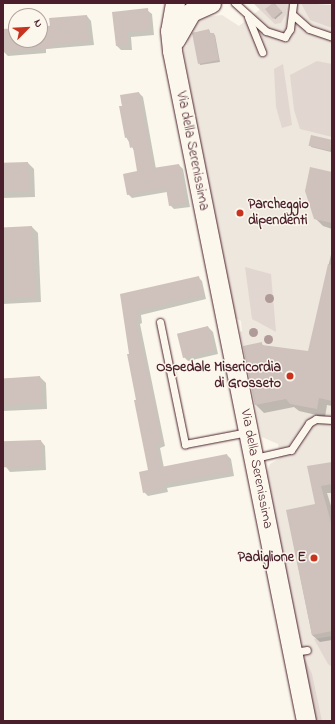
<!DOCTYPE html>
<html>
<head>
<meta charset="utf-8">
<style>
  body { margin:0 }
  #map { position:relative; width:335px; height:724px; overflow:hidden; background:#fbf7ec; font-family:"Indie Flower",sans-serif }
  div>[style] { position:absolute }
  .built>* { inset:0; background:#eee7de }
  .green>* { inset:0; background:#e2d7d0 }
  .shadow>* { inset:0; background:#0003; transform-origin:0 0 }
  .building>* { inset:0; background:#cfc2bc; transform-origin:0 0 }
  .roads { filter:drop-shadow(0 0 1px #4a1f2b) drop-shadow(0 0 1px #4a1f2b) }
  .lane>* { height:7px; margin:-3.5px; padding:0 3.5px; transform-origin:3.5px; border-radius:3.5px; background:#fbf7ec }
  .secondary>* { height:19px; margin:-9.5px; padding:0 9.5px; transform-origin:9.5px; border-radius:9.5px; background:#fbf7ec }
  .trees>* { width:9px; height:9px; margin:-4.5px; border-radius:50%; background:#af9a98 }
  .dots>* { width:11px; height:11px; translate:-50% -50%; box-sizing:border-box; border:2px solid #fbf7ec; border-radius:50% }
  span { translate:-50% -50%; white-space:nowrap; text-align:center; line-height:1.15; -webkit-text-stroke:3px #fbf7ec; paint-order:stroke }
  .street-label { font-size:14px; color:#4a1f2b }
  .poi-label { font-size:14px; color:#4a1f2b; font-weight:700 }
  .left { translate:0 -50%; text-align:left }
  .right { translate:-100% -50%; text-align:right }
  .frame { position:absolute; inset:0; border:4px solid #4a1f2b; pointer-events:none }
  .north { position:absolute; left:8px; top:8px; width:40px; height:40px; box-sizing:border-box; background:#fbf7ec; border:1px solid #b4a19f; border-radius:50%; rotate:66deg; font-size:11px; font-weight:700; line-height:16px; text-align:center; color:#4a1f2b }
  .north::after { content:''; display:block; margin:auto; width:14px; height:18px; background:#c8321e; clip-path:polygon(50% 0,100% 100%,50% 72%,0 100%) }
</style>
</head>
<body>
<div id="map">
  <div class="built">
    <i style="clip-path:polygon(268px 3px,332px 5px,332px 721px,313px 721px,265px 476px,270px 464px,280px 458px,278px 444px,262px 437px,240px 332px,242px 331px,241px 321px,233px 317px,183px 49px,187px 46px,189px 33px,202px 17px,222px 15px,239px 26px)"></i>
  </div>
  <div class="green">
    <i style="clip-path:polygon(253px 3px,287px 3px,286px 14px,281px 23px,275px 24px)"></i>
    <i style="clip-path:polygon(301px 3px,332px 5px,332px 28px,310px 20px)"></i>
    <i style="clip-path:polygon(317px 61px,332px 64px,332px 137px,300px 129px,294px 110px,290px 75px)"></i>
    <i style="clip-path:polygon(283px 64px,292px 125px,282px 128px,276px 107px,274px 69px)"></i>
    <i style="clip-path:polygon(245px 267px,271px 274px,276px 332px,252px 319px)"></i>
    <i style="clip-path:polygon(332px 636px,332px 667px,328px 664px,314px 639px)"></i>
    <i style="clip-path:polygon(301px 658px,306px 661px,312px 674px,322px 721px,313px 721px)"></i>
  </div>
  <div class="shadow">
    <i style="left:274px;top:3px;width:13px;height:10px;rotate:48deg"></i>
    <i style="clip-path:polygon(147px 10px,152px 14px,154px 35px,131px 37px,132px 50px,121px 50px,117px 46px,113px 13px)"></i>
    <i style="clip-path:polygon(87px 16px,91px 21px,94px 45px,46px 49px,46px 53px,8px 56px,3px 51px,3px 30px,16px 29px,16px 40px,40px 40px,40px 28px)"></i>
    <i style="clip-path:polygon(209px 30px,211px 34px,215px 35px,220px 62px,200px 65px,193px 33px)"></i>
    <i style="clip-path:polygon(139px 93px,143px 97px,156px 169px,179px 165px,183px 169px,190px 207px,174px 209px,170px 205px,167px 192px,132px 198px,128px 194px,138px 172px,135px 152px,126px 137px,121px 96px)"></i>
    <i style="clip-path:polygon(312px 136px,332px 141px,331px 152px,311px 147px)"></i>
    <i style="clip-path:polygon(28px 163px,34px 169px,35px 197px,3px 198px,3px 164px)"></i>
    <i style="clip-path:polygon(332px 173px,332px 229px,323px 226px,315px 218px)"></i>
    <i style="clip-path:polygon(32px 227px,38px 233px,41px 302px,3px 304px,3px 228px)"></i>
    <i style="clip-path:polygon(332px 250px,332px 406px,327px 405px,325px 417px,299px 411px,294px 407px,264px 413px,256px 405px,261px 343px,264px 346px,309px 352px)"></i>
    <i style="clip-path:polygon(198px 277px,202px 281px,206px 299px,141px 315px,142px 323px,140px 324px,165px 446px,160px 448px,164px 468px,227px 455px,231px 459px,234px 476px,167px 488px,168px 492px,148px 496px,144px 492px,149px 471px,121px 295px)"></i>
    <i style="clip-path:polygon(208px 327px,213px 332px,218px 354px,188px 361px,183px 356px)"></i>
    <i style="clip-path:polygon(40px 377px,46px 383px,47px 409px,3px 411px,3px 379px)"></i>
    <i style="clip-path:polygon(41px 441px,45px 446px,46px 470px,10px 472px,6px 467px)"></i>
    <i style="clip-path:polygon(332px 463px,332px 493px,327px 493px,332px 509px,332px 640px,320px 642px,312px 635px,287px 511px,316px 505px,309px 467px)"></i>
  </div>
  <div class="building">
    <i style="clip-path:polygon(273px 3px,282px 11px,273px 19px,265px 9px)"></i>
    <i style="clip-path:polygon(148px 8px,150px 30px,127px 32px,128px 45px,116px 46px,112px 12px)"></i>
    <i style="clip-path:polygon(87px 15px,89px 41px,54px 44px,54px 48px,3px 51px,3px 29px,16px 28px,16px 40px,40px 40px,40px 27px,50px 26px,49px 18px)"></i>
    <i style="clip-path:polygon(209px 29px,210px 33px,214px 33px,219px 60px,198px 64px,192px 33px)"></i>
    <i style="clip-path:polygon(139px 92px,153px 168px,179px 164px,186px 203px,169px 206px,166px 188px,127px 195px,123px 174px,137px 171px,133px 147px,130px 148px,128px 137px,125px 138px,119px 106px,122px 106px,120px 95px)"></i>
    <i style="left:311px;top:135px;width:22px;height:11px;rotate:13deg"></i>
    <i style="left:28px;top:162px;width:29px;height:25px;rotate:88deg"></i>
    <i style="clip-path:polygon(310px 167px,332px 172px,332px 223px,314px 219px,305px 191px)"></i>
    <i style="left:32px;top:226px;width:71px;height:29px;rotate:87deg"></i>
    <i style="clip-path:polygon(328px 264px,332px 265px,332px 401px,319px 398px,317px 409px,290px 404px,286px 399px,255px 405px,243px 346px,262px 342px,262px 345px,308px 351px)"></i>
    <i style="clip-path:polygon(199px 276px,203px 295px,137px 311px,139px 319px,136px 320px,162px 442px,156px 444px,161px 467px,227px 454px,231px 472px,164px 484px,164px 488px,143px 493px,139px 472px,148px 470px,134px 400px,136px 400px,127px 354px,129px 354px,120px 294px)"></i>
    <i style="left:208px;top:326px;width:25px;height:32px;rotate:76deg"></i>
    <i style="left:40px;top:376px;width:27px;height:37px;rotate:86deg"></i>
    <i style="left:41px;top:440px;width:26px;height:38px;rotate:88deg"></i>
    <i style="clip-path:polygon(332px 462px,332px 484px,321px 486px,332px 526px,332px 631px,312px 635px,286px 510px,315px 504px,307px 466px)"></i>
  </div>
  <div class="roads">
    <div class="lane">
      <i style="left:235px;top:3px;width:42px;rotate:42.1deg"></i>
      <i style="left:266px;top:31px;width:20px;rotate:18deg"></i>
      <i style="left:285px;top:37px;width:9px;rotate:-58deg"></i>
      <i style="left:290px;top:29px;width:26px;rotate:-83deg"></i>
      <i style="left:293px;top:15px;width:21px;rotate:41deg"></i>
      <i style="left:309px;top:29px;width:24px;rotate:19deg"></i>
      <i style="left:248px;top:17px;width:38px;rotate:68deg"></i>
      <i style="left:160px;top:322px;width:125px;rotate:78.4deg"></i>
      <i style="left:185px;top:444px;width:64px;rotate:-10.8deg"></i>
      <i style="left:255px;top:458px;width:37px;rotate:-13deg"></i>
      <i style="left:291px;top:450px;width:32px;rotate:-56deg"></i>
      <i style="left:309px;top:423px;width:8px;rotate:-30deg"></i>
      <i style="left:316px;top:419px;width:16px;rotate:4deg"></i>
      <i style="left:294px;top:652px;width:13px;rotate:-9deg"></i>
    </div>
    <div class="secondary">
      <i style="left:175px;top:3px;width:28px;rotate:100deg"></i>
      <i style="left:170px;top:31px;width:20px;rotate:84deg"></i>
      <i style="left:172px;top:51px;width:683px;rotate:78.69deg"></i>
      <i style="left:175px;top:40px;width:32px;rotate:-60deg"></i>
      <i style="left:191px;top:12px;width:22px;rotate:-24deg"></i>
    </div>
  </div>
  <div class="trees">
    <i style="left:269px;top:298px"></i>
    <i style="left:253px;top:332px"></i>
    <i style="left:268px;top:339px"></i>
  </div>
  <div class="dots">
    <i style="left:240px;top:213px;background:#c8321e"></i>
    <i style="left:290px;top:376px;background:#c8321e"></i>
    <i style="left:314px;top:558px;background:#c8321e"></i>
  </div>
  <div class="street-label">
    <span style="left:192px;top:151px;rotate:79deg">Via della Serenissima</span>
    <span style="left:256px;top:469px;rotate:79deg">Via della Serenissima</span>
  </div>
  <div class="poi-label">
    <span class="left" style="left:248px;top:213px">Parcheggio<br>dipendenti</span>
    <span class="right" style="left:281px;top:376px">Ospedale Misericordia<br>di Grosseto</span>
    <span class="right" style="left:306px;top:558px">Padiglione E</span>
  </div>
  <div class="frame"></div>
  <div class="north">N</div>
</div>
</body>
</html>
